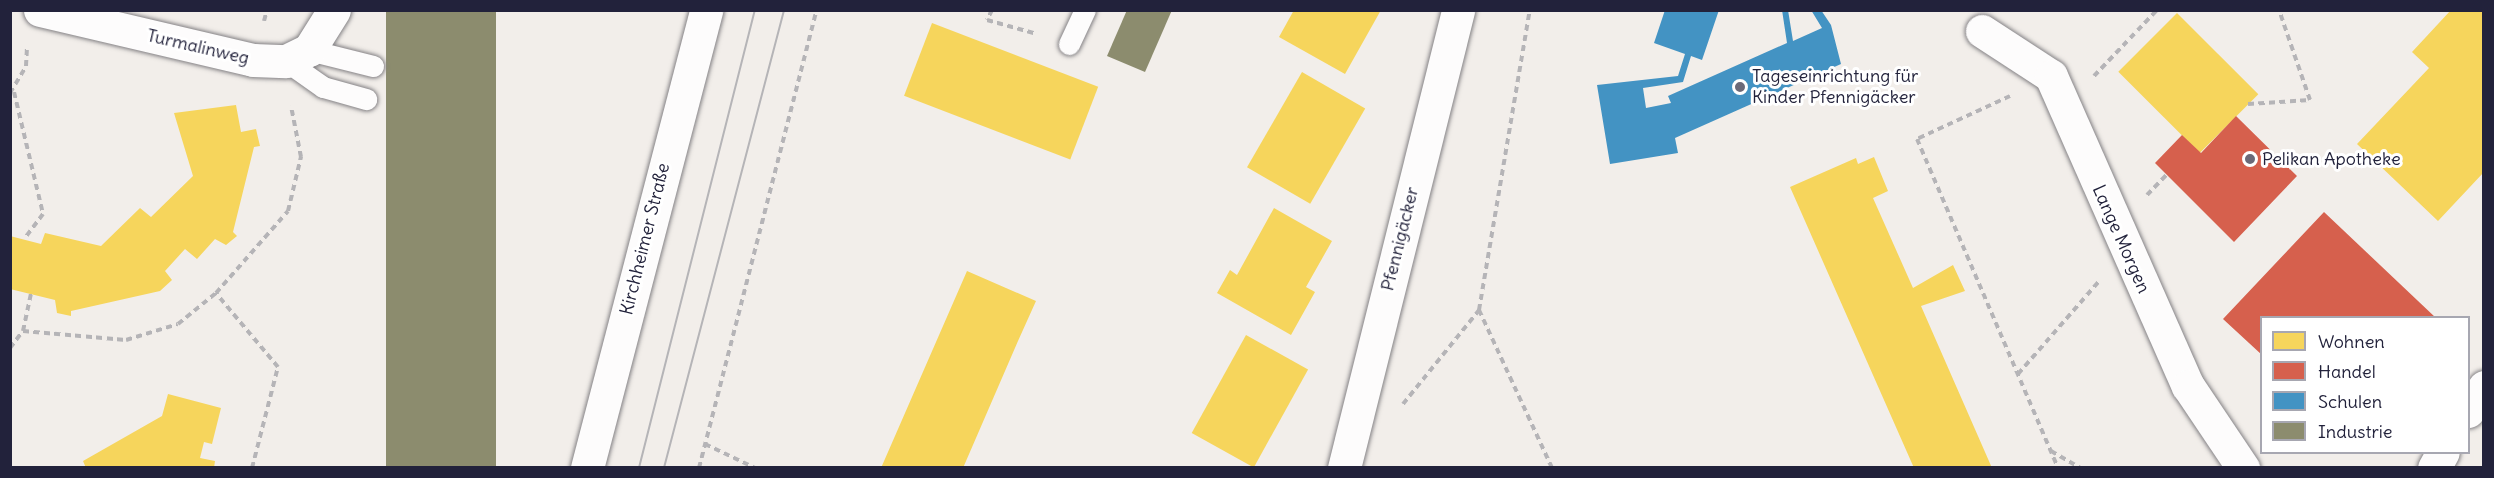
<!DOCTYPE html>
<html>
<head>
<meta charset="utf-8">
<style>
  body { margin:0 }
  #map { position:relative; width:2494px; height:478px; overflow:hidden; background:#f2eeea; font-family:Delius,sans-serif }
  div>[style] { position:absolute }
  .homes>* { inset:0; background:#f6d55c; transform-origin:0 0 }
  .shops>* { inset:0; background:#d6604d }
  .schools>* { inset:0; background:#4393c3 }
  .industry>* { inset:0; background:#8c8c6e; transform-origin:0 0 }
  .path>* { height:4px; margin-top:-2px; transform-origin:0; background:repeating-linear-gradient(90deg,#b5b4b7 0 6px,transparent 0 10.5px) }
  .roads { filter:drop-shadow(0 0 2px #848285) drop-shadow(0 0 2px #848285) }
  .lane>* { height:21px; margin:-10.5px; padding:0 10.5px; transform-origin:10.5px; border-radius:10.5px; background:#fdfcfc }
  .street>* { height:33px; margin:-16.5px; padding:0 16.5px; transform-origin:16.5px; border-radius:16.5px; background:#fdfcfc }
  .secondary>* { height:33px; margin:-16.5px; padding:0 16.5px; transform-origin:16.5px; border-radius:16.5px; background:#fdfcfc }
  .tram>* { height:1.5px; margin:-0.75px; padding:0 0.75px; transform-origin:0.75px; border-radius:0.75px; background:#b5b4b7 }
  .dots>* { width:16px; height:16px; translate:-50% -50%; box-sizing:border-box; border:3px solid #fff; border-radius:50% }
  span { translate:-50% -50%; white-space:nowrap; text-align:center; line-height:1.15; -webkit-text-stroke:6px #fff; paint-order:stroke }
  .street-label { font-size:18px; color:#22223b }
  .poi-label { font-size:18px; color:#22223b }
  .left { translate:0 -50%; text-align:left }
  .frame { position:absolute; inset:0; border:12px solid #22223b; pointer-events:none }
  .legend { position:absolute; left:2260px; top:316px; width:210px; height:138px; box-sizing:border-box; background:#fff; border:2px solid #a7a7b1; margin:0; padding:8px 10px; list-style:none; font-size:18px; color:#22223b }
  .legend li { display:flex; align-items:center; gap:12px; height:30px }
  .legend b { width:30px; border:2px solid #a7a7b1 }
</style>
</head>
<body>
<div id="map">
  <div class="homes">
    <i style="clip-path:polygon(1294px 10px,1381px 10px,1345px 74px,1279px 37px)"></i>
    <i style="clip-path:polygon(2451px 10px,2484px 10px,2484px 172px,2438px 221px,2357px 144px,2429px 68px,2412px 52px)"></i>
    <i style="left:2177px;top:13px;width:115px;height:83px;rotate:45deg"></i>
    <i style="left:932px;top:23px;width:178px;height:78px;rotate:21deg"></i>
    <i style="left:1302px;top:72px;width:73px;height:110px;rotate:30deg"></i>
    <i style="clip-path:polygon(236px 105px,241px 132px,256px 129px,260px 146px,254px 147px,233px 232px,237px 236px,226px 245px,215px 239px,197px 259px,185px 249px,165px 271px,172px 280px,160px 291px,71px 311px,71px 316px,57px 313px,55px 300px,10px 289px,10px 236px,41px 244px,45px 233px,101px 246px,140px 208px,151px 217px,193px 176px,174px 113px)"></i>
    <i style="clip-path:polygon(1874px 157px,1888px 191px,1873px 198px,1913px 288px,1953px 265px,1965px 291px,1921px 306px,1992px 468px,1914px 468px,1790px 187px,1856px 158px,1858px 164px)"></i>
    <i style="clip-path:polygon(1274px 208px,1332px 241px,1306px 287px,1315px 292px,1291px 335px,1217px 293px,1230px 270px,1237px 275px)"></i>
    <i style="clip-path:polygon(967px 271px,1036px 301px,1018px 341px,963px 468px,881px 468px)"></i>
    <i style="left:1246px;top:335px;width:71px;height:112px;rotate:29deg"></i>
    <i style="clip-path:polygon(168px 394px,221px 408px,212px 444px,204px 442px,200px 458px,215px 461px,214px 468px,86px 468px,83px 461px,162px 416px)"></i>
  </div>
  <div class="shops">
    <i style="clip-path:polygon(2236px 116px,2297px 176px,2234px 242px,2155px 163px,2182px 135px,2201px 153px)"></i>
    <i style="clip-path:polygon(2324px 212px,2436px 318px,2262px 318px,2262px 355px,2223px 319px)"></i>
  </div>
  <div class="schools">
    <i style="clip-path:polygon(1665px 10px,1719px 10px,1702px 60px,1691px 56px,1683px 82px,1643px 88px,1646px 108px,1671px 103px,1668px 96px,1787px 43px,1782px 10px,1788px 10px,1793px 41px,1822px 28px,1811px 10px,1821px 10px,1831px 25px,1841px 64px,1675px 138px,1678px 153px,1610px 164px,1597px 85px,1678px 76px,1685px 54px,1654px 43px)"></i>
  </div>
  <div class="industry">
    <i style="left:386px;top:10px;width:110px;height:470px"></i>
    <i style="clip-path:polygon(1127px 10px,1172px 10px,1145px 72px,1107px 56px)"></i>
  </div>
  <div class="path">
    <i style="left:992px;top:10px;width:11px;rotate:117deg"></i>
    <i style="left:987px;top:20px;width:52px;rotate:15.6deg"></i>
    <i style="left:264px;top:21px;width:11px;rotate:-75deg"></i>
    <i style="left:2094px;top:76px;width:91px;rotate:-46.3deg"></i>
    <i style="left:14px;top:92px;width:125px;rotate:76.6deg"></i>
    <i style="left:43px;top:214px;width:31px;rotate:127deg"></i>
    <i style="left:10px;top:93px;width:31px;rotate:-59deg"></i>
    <i style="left:26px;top:66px;width:18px;rotate:-87deg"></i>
    <i style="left:2010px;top:96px;width:102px;rotate:155.2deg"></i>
    <i style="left:1917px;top:139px;width:358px;rotate:66.8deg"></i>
    <i style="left:2248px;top:104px;width:62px;rotate:-3.7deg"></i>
    <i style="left:2310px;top:100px;width:95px;rotate:-109deg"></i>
    <i style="left:2147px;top:195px;width:29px;rotate:-46deg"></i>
    <i style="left:1479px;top:310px;width:174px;rotate:65.2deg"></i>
    <i style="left:23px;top:331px;width:103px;rotate:5deg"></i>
    <i style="left:126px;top:340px;width:54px;rotate:-17.1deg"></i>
    <i style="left:178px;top:324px;width:49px;rotate:-39.2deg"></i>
    <i style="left:10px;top:348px;width:21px;rotate:-53deg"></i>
    <i style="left:23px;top:331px;width:38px;rotate:-78deg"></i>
    <i style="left:2018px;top:374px;width:123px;rotate:-48.9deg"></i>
    <i style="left:1403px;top:404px;width:121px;rotate:-51deg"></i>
    <i style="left:1479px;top:310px;width:304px;rotate:-80.4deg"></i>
    <i style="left:705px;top:444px;width:55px;rotate:25.6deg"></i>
    <i style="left:2051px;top:451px;width:34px;rotate:30deg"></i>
    <i style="left:252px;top:468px;width:104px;rotate:-75.6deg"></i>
    <i style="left:278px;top:367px;width:97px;rotate:-130deg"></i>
    <i style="left:216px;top:293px;width:109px;rotate:-48.7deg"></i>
    <i style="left:288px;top:211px;width:56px;rotate:-76.5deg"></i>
    <i style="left:301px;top:157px;width:52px;rotate:-101.1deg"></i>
    <i style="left:699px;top:468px;width:473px;rotate:-75.6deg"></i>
  </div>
  <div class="roads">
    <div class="lane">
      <i style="left:1069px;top:44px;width:38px;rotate:-65deg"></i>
      <i style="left:309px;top:50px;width:66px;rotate:14deg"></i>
      <i style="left:286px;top:61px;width:45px;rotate:35.1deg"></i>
      <i style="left:323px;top:87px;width:45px;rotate:15.6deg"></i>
    </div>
    <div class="street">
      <i style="left:40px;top:10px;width:219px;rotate:13.2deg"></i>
      <i style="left:253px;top:60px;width:33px;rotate:2deg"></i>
      <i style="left:286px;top:61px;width:25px;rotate:-26deg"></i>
      <i style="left:309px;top:50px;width:47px;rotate:-58deg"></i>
      <i style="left:1982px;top:31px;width:82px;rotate:33.1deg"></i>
      <i style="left:2051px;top:76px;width:339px;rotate:66.2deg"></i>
      <i style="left:2188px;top:386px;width:99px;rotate:56.1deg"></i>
      <i style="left:2468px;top:411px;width:29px;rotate:-56deg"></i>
      <i style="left:1344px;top:468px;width:472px;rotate:-76deg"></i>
      <i style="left:2434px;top:468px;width:18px;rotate:-61deg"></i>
    </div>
    <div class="secondary">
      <i style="left:587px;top:468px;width:473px;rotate:-75.4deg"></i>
    </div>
  </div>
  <div class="tram">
    <i style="left:639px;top:468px;width:472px;rotate:-75.8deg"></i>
    <i style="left:664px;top:468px;width:473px;rotate:-75.3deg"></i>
  </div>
  <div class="dots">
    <i style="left:1740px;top:87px;background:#6b6978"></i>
    <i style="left:2250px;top:159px;background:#6b6978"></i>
  </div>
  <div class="street-label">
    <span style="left:198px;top:47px;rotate:13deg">Turmalinweg</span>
    <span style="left:645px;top:239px;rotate:-76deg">Kirchheimer Straße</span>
    <span style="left:1400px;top:239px;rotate:-76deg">Pfennigäcker</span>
    <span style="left:2121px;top:239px;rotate:66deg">Lange Morgen</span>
  </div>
  <div class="poi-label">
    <span class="left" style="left:1752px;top:87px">Tageseinrichtung für<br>Kinder Pfennigäcker</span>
    <span class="left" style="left:2262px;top:159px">Pelikan Apotheke</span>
  </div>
  <div class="frame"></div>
  <ul class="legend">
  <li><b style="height:16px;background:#f6d55c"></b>Wohnen</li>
  <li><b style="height:16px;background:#d6604d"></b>Handel</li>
  <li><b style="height:16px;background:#4393c3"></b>Schulen</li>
  <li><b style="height:16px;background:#8c8c6e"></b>Industrie</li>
  </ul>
</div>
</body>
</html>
